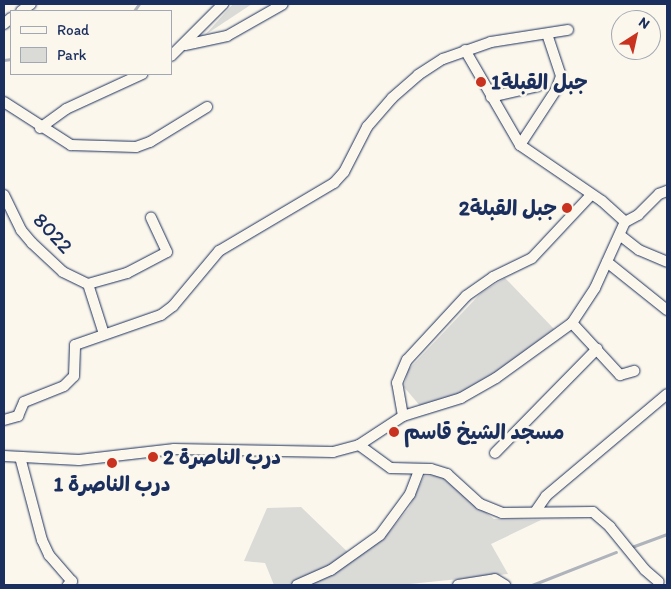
<!DOCTYPE html>
<html>
<head>
<meta charset="utf-8">
<style>
  body { margin:0 }
  #map { position:relative; width:671px; height:589px; overflow:hidden; background:#fbf7ec; font-family:Itim,"Playpen Sans Arabic",sans-serif }
  div>[style] { position:absolute }
  .green>* { inset:0; background:#dadad7 }
  .stream>* { height:2.5px; margin:-1.25px; padding:0 1.25px; transform-origin:1.25px; border-radius:1.25px; background:#afb3bb }
  .roads { filter:drop-shadow(0 0 1px #1b2f5e) drop-shadow(0 0 1px #1b2f5e) }
  .minor>* { height:10px; margin:-5px; padding:0 5px; transform-origin:5px; border-radius:5px; background:#fbf7ec }
  .dots>* { width:14px; height:14px; translate:-50% -50%; box-sizing:border-box; border:2px solid #fbf7ec; border-radius:50% }
  span { translate:-50% -50%; white-space:nowrap; text-align:center; line-height:1.15; -webkit-text-stroke:5px #fbf7ec; paint-order:stroke }
  .poi-label { font-size:21px; color:#1b2f5e; font-weight:700 }
  .left { translate:0 -50%; text-align:left }
  .right { translate:-100% -50%; text-align:right }
  .street-label { font-size:21px; color:#1b2f5e }
  .frame { position:absolute; inset:0; border:5px solid #1b2f5e; pointer-events:none }
  .legend { position:absolute; left:10px; top:10px; width:162px; height:65px; box-sizing:border-box; background:#fbf7ec; border:1px solid #a1a7b3; margin:0; padding:6px 9px; list-style:none; font-size:15px; color:#1b2f5e }
  .legend li { display:flex; align-items:center; gap:10px; height:25px }
  .legend b { width:25px; border:1px solid #a1a7b3 }
  .north { position:absolute; left:611px; top:10px; width:50px; height:50px; box-sizing:border-box; background:#fbf7ec; border:1px solid #a1a7b3; border-radius:50%; rotate:35deg; font-size:14px; font-weight:700; line-height:20px; text-align:center; color:#1b2f5e }
  .north::after { content:''; display:block; margin:auto; width:18px; height:22px; background:#c8321e; clip-path:polygon(50% 0,100% 100%,50% 72%,0 100%) }
</style>
</head>
<body>
<div id="map">
  <div class="green">
    <i style="clip-path:polygon(233px 4px,252px 4px,205px 35px)"></i>
    <i style="clip-path:polygon(505px 278px,554px 329px,497px 371px,459px 394px,421px 407px,404px 387px,408px 370px,481px 293px)"></i>
    <i style="clip-path:polygon(439px 475px,494px 519px,541px 520px,491px 544px,508px 574px,400px 585px,274px 585px,265px 563px,244px 561px,267px 508px,301px 507px,355px 559px,384px 538px,409px 508px,424px 476px)"></i>
  </div>
  <div class="stream">
    <i style="left:134px;top:11px;width:9px;rotate:-54deg"></i>
    <i style="left:4px;top:60px;width:7px;rotate:-8deg"></i>
    <i style="left:629px;top:548px;width:40px;rotate:-20.2deg"></i>
    <i style="left:532px;top:585px;width:90px;rotate:-21.4deg"></i>
  </div>
  <div class="roads">
    <div class="minor">
      <i style="left:21px;top:11px;width:12px;rotate:-35deg"></i>
      <i style="left:4px;top:24px;width:9px;rotate:-41deg"></i>
      <i style="left:185px;top:45px;width:43px;rotate:-12.1deg"></i>
      <i style="left:227px;top:36px;width:64px;rotate:-29.7deg"></i>
      <i style="left:465px;top:50px;width:110px;rotate:59.9deg"></i>
      <i style="left:520px;top:145px;width:66px;rotate:-56.8deg"></i>
      <i style="left:556px;top:90px;width:15px;rotate:-70deg"></i>
      <i style="left:561px;top:76px;width:44px;rotate:-108.4deg"></i>
      <i style="left:171px;top:56px;width:74px;rotate:-45deg"></i>
      <i style="left:491px;top:97px;width:48px;rotate:-13.2deg"></i>
      <i style="left:4px;top:102px;width:80px;rotate:32.7deg"></i>
      <i style="left:71px;top:145px;width:65px;rotate:1.8deg"></i>
      <i style="left:136px;top:147px;width:15px;rotate:-20deg"></i>
      <i style="left:150px;top:142px;width:67px;rotate:-31.6deg"></i>
      <i style="left:40px;top:128px;width:32px;rotate:-36deg"></i>
      <i style="left:66px;top:109px;width:84px;rotate:-24.7deg"></i>
      <i style="left:520px;top:145px;width:99px;rotate:34.3deg"></i>
      <i style="left:602px;top:201px;width:31px;rotate:42deg"></i>
      <i style="left:4px;top:195px;width:39px;rotate:64deg"></i>
      <i style="left:21px;top:230px;width:17px;rotate:50deg"></i>
      <i style="left:32px;top:243px;width:42px;rotate:43.1deg"></i>
      <i style="left:63px;top:272px;width:28px;rotate:26deg"></i>
      <i style="left:88px;top:284px;width:41px;rotate:-15.8deg"></i>
      <i style="left:127px;top:273px;width:45px;rotate:-27.7deg"></i>
      <i style="left:167px;top:252px;width:38px;rotate:-115deg"></i>
      <i style="left:621px;top:236px;width:23px;rotate:38deg"></i>
      <i style="left:639px;top:250px;width:30px;rotate:23deg"></i>
      <i style="left:607px;top:262px;width:77px;rotate:38.7deg"></i>
      <i style="left:88px;top:284px;width:52px;rotate:72.3deg"></i>
      <i style="left:572px;top:323px;width:71px;rotate:47.3deg"></i>
      <i style="left:620px;top:375px;width:15px;rotate:-16deg"></i>
      <i style="left:403px;top:416px;width:34px;rotate:-100deg"></i>
      <i style="left:397px;top:383px;width:25px;rotate:-67deg"></i>
      <i style="left:407px;top:360px;width:87px;rotate:-47.3deg"></i>
      <i style="left:466px;top:296px;width:33px;rotate:-35deg"></i>
      <i style="left:493px;top:277px;width:43px;rotate:-26deg"></i>
      <i style="left:532px;top:258px;width:86px;rotate:-46.9deg"></i>
      <i style="left:4px;top:420px;width:15px;rotate:-16deg"></i>
      <i style="left:18px;top:416px;width:15px;rotate:-67deg"></i>
      <i style="left:24px;top:402px;width:43px;rotate:-21.8deg"></i>
      <i style="left:64px;top:386px;width:14px;rotate:-45deg"></i>
      <i style="left:74px;top:376px;width:31px;rotate:-88deg"></i>
      <i style="left:75px;top:345px;width:91px;rotate:-19.2deg"></i>
      <i style="left:161px;top:315px;width:15px;rotate:-37deg"></i>
      <i style="left:173px;top:306px;width:72px;rotate:-50.1deg"></i>
      <i style="left:219px;top:251px;width:134px;rotate:-30.6deg"></i>
      <i style="left:334px;top:183px;width:15px;rotate:-48deg"></i>
      <i style="left:344px;top:172px;width:51px;rotate:-62.9deg"></i>
      <i style="left:367px;top:127px;width:38px;rotate:-49deg"></i>
      <i style="left:392px;top:98px;width:35px;rotate:-41deg"></i>
      <i style="left:418px;top:75px;width:30px;rotate:-33deg"></i>
      <i style="left:443px;top:59px;width:51px;rotate:-19.5deg"></i>
      <i style="left:491px;top:42px;width:78px;rotate:-8.9deg"></i>
      <i style="left:359px;top:445px;width:39px;rotate:36deg"></i>
      <i style="left:391px;top:468px;width:40px;rotate:1.4deg"></i>
      <i style="left:431px;top:469px;width:17px;rotate:17deg"></i>
      <i style="left:447px;top:474px;width:45px;rotate:42.3deg"></i>
      <i style="left:480px;top:504px;width:24px;rotate:22deg"></i>
      <i style="left:502px;top:513px;width:91px;rotate:-0.6deg"></i>
      <i style="left:593px;top:512px;width:23px;rotate:41deg"></i>
      <i style="left:610px;top:527px;width:55px;rotate:50.9deg"></i>
      <i style="left:645px;top:570px;width:18px;rotate:41deg"></i>
      <i style="left:495px;top:453px;width:146px;rotate:-45.6deg"></i>
      <i style="left:4px;top:456px;width:75px;rotate:3.1deg"></i>
      <i style="left:79px;top:460px;width:96px;rotate:-6.6deg"></i>
      <i style="left:174px;top:449px;width:159px;rotate:1.1deg"></i>
      <i style="left:333px;top:452px;width:27px;rotate:-15deg"></i>
      <i style="left:359px;top:445px;width:53px;rotate:-33.4deg"></i>
      <i style="left:403px;top:416px;width:61px;rotate:-17.2deg"></i>
      <i style="left:461px;top:398px;width:40px;rotate:-29.7deg"></i>
      <i style="left:496px;top:378px;width:94px;rotate:-35.9deg"></i>
      <i style="left:572px;top:323px;width:42px;rotate:-56.7deg"></i>
      <i style="left:595px;top:288px;width:72px;rotate:-65.6deg"></i>
      <i style="left:625px;top:222px;width:15px;rotate:-28deg"></i>
      <i style="left:638px;top:215px;width:30px;rotate:-45deg"></i>
      <i style="left:659px;top:194px;width:9px;rotate:-21deg"></i>
      <i style="left:20px;top:457px;width:86px;rotate:75.2deg"></i>
      <i style="left:42px;top:540px;width:17px;rotate:65deg"></i>
      <i style="left:49px;top:555px;width:35px;rotate:49deg"></i>
      <i style="left:72px;top:581px;width:6px;rotate:135deg"></i>
      <i style="left:535px;top:512px;width:19px;rotate:-55deg"></i>
      <i style="left:546px;top:496px;width:158px;rotate:-40.1deg"></i>
      <i style="left:297px;top:585px;width:37px;rotate:-24deg"></i>
      <i style="left:331px;top:570px;width:60px;rotate:-35.5deg"></i>
      <i style="left:380px;top:535px;width:51px;rotate:-53.8deg"></i>
      <i style="left:410px;top:494px;width:26px;rotate:-69deg"></i>
      <i style="left:458px;top:585px;width:37px;rotate:-9deg"></i>
      <i style="left:495px;top:579px;width:12px;rotate:31deg"></i>
    </div>
  </div>
  <div class="dots">
    <i style="left:481px;top:82px;background:#c8321e"></i>
    <i style="left:567px;top:208px;background:#c8321e"></i>
    <i style="left:394px;top:432px;background:#c8321e"></i>
    <i style="left:153px;top:457px;background:#c8321e"></i>
    <i style="left:112px;top:463px;background:#c8321e"></i>
  </div>
  <div class="poi-label">
    <span class="left" style="left:491px;top:82px">جبل القبلة1</span>
    <span class="right" style="left:557px;top:208px">جبل القبلة2</span>
    <span class="left" style="left:404px;top:432px">مسجد الشيخ قاسم</span>
    <span class="left" style="left:163px;top:457px">درب الناصرة 2</span>
    <span style="left:112px;top:484px">درب الناصرة 1</span>
  </div>
  <div class="street-label">
    <span style="left:53px;top:233px;rotate:47deg">8022</span>
  </div>
  <div class="frame"></div>
  <ul class="legend">
  <li><b style="height:6px;background:#fbf7ec"></b>Road</li>
  <li><b style="height:14px;background:#dadad7"></b>Park</li>
  </ul>
  <div class="north">N</div>
</div>
</body>
</html>
